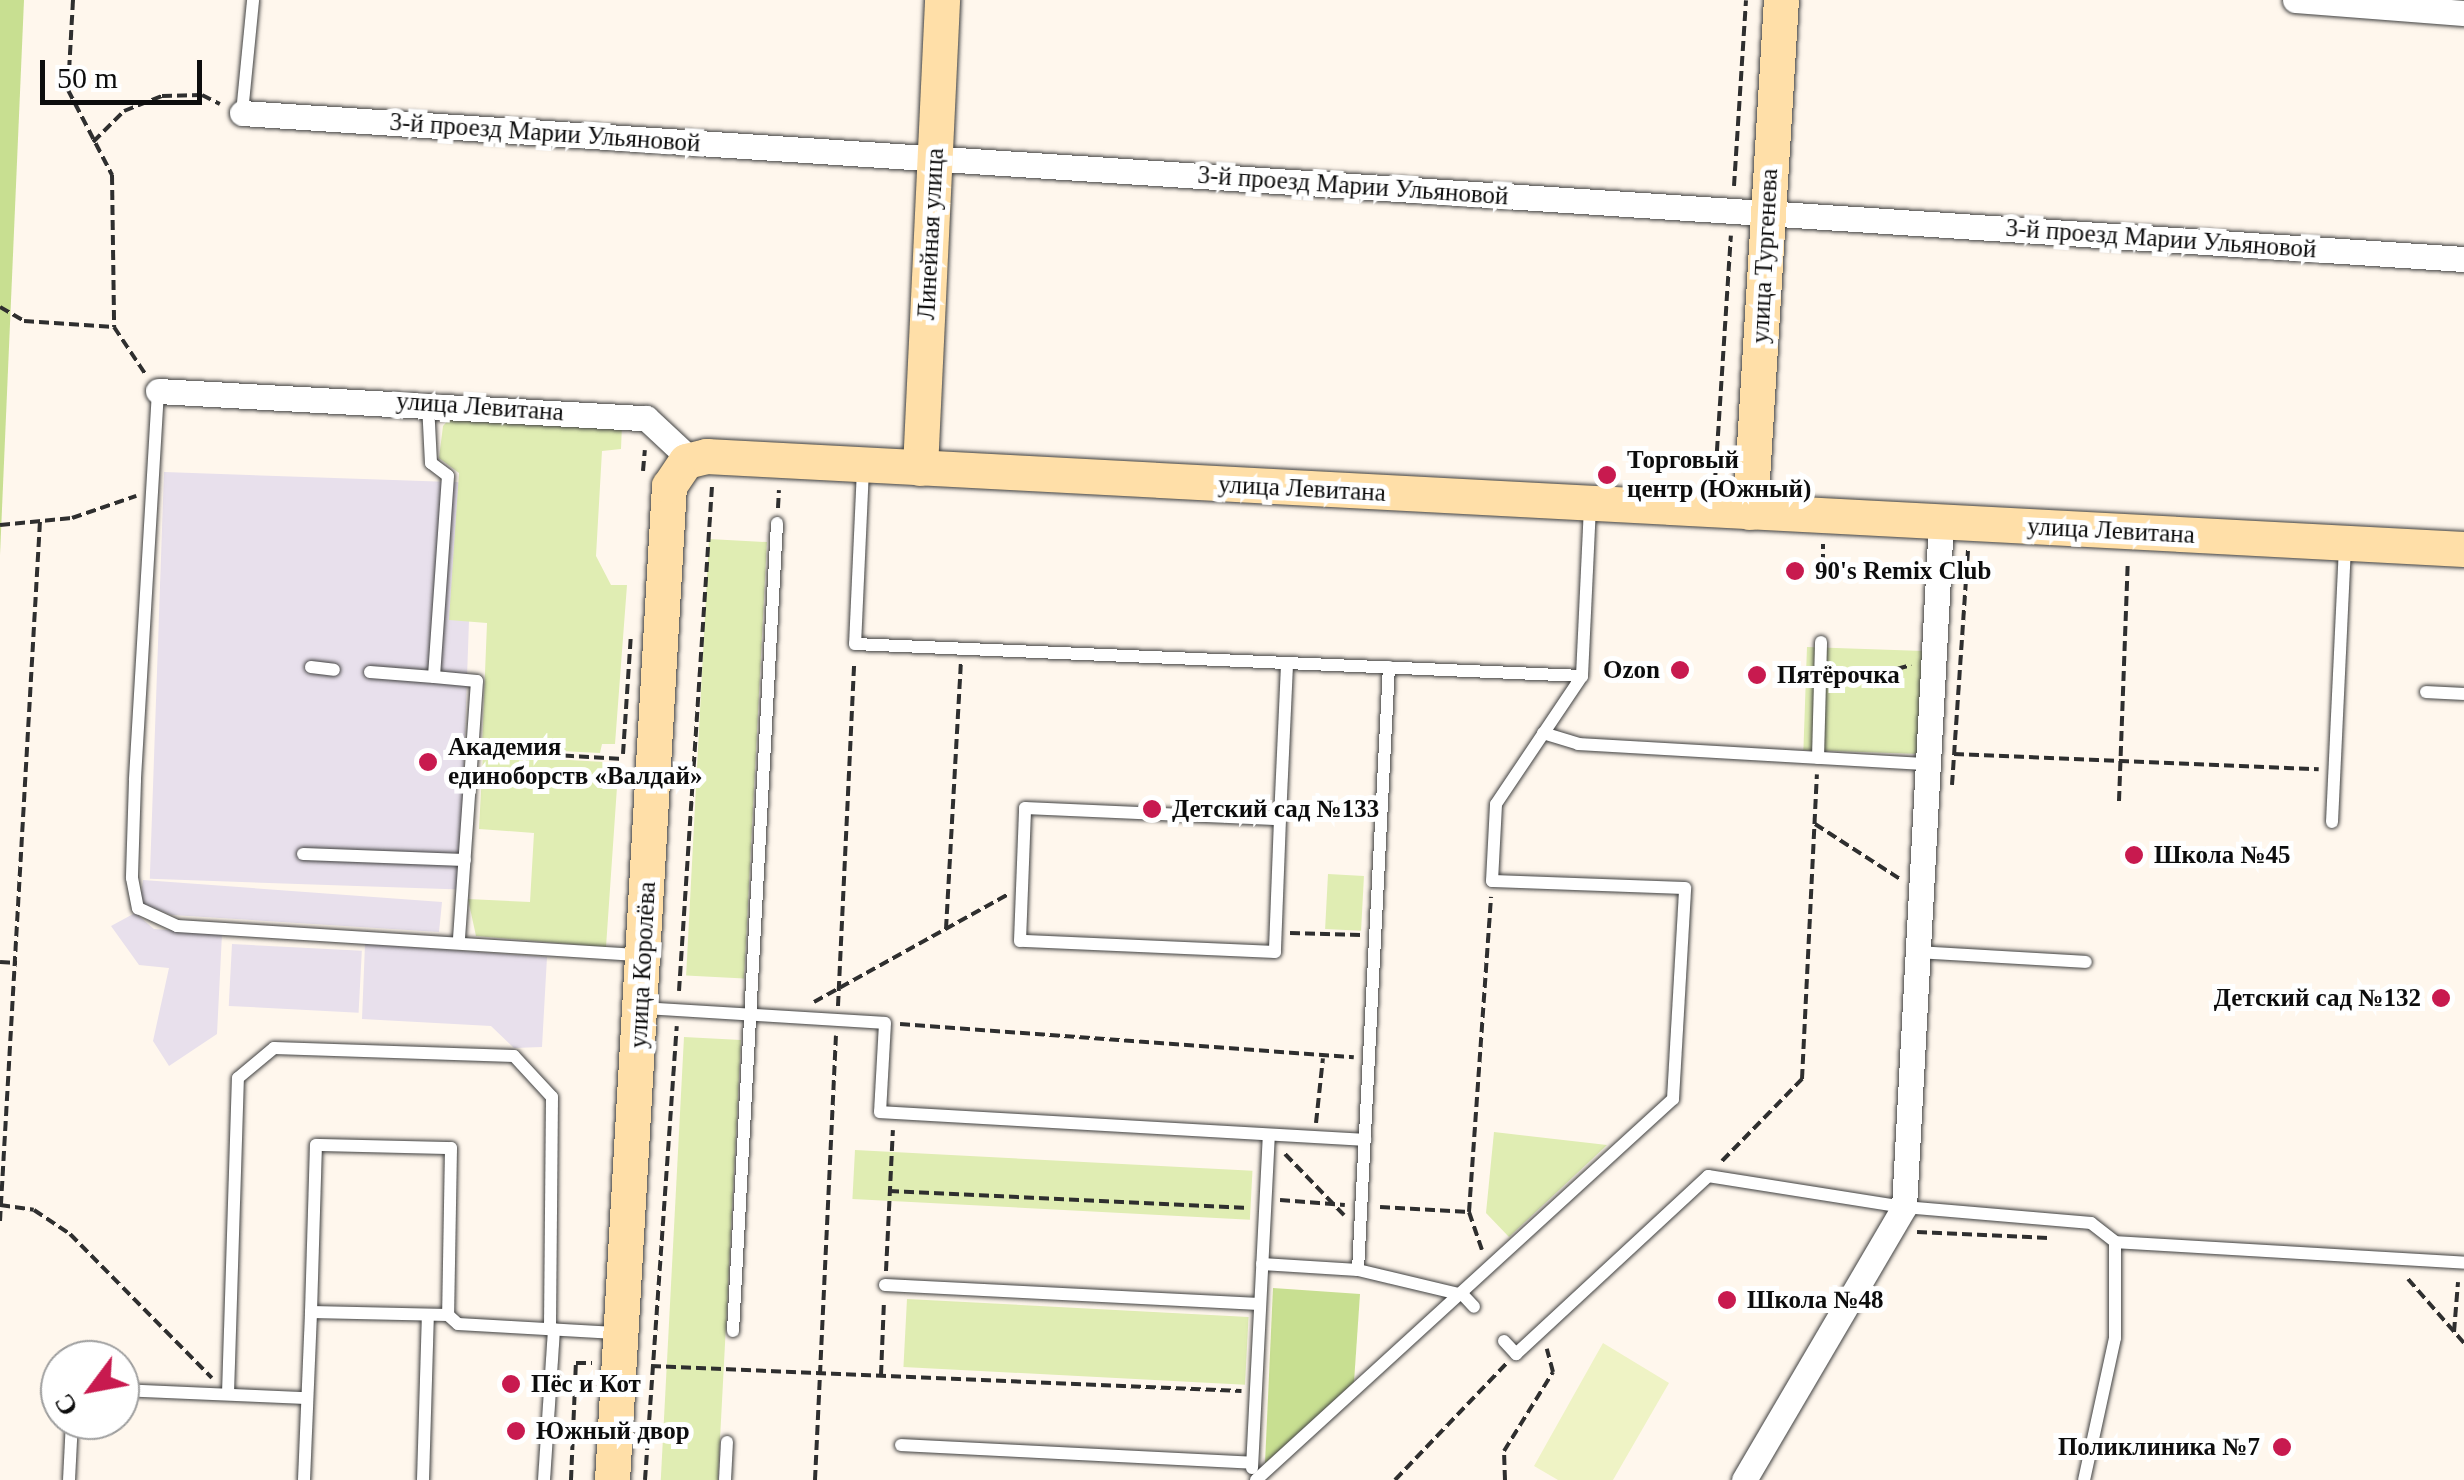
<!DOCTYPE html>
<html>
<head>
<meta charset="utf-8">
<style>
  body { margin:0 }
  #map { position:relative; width:2464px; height:1480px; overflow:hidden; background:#fff7ed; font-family:"Times New Roman",serif }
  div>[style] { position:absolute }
  .industrial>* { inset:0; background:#e8e0ec; transform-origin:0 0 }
  .green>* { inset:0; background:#e0edb3; transform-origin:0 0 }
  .forest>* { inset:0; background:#c8df91 }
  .pitch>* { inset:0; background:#eff3c5 }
  .path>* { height:4px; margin-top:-2px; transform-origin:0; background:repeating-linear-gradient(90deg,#2f2f2f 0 10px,transparent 0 15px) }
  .roads { filter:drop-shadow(0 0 2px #404040) drop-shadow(0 0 2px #404040) }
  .lane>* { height:12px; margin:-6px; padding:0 6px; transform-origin:6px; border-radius:6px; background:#fff }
  .street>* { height:25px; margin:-12.5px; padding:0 12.5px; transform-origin:12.5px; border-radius:12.5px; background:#fff }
  .secondary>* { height:35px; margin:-17.5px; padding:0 17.5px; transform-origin:17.5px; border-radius:17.5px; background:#ffdfa8 }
  .dots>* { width:28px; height:28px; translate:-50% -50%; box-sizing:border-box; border:5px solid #fff; border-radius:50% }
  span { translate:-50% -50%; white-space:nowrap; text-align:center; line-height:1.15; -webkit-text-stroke:10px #fff; paint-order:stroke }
  .street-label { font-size:25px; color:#0d0d0d }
  .poi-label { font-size:25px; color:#0d0d0d; font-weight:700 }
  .left { translate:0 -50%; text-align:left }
  .right { translate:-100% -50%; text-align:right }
  .north { position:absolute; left:40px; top:1340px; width:100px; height:100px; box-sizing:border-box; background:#fff; border:2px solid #9e9e9e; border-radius:50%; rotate:238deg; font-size:28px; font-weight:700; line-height:40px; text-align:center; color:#0d0d0d }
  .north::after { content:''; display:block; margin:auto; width:35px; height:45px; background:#c81a4f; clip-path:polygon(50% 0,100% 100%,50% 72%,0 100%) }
  .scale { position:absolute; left:40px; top:60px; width:162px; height:45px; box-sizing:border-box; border:5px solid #0d0d0d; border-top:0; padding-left:12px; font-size:30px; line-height:35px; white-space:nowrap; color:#0d0d0d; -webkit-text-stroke:8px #fff; paint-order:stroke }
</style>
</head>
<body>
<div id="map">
  <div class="industrial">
    <i style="left:164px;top:472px;width:310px;height:407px;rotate:2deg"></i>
    <i style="clip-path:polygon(143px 880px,442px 902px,439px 932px,172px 915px,140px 903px)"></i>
    <i style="clip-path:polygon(135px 913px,154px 929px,222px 934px,217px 1034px,169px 1066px,153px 1041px,169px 968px,139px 965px,111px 926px)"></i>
    <i style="left:232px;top:944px;width:130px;height:62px;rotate:3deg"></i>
    <i style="clip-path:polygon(365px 944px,547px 957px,542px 1047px,514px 1048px,491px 1026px,362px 1019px)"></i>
  </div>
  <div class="green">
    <i style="clip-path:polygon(453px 415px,622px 424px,621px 449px,602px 451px,596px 556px,611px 585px,627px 585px,615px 744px,602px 744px,600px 753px,482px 747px,487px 623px,449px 620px,459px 473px,439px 458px,443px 426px)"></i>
    <i style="left:709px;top:539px;width:58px;height:437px;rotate:3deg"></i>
    <i style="left:1807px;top:647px;width:131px;height:103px;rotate:2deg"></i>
    <i style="clip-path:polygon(483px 755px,604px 762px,617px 787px,606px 947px,476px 936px,468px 899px,530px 902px,534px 833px,479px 829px)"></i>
    <i style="left:1328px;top:874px;width:36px;height:55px;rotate:3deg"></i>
    <i style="left:684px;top:1037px;width:57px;height:444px;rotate:3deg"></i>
    <i style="clip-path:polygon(1494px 1132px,1607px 1145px,1509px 1237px,1486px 1213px)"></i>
    <i style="left:855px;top:1150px;width:398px;height:49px;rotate:3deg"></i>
    <i style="left:907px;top:1299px;width:342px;height:68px;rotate:3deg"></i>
  </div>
  <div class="forest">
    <i style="clip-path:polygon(0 0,24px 0,0 555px)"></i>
    <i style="clip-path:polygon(1273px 1288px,1360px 1294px,1354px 1382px,1265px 1463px)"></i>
  </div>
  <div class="pitch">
    <i style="clip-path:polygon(1603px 1343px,1669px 1383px,1613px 1480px,1558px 1480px,1534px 1466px)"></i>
  </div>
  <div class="path">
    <i style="left:73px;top:0;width:90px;rotate:93.2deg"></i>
    <i style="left:68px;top:90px;width:96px;rotate:62.6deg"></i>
    <i style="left:112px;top:175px;width:152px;rotate:89.2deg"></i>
    <i style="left:114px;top:327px;width:58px;rotate:56.3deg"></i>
    <i style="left:93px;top:142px;width:44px;rotate:-45deg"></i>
    <i style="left:124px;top:111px;width:41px;rotate:-21.5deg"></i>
    <i style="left:162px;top:96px;width:40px;rotate:-1.4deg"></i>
    <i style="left:202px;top:95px;width:20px;rotate:27deg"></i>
    <i style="left:1734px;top:186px;width:186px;rotate:-86.3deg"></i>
    <i style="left:0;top:307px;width:28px;rotate:30deg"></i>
    <i style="left:24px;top:321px;width:90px;rotate:3.8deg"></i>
    <i style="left:643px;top:471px;width:21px;rotate:-85deg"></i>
    <i style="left:1715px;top:481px;width:246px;rotate:-86.3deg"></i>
    <i style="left:778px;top:508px;width:18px;rotate:-87deg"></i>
    <i style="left:0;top:525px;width:72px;rotate:-5.6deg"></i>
    <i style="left:72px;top:518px;width:68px;rotate:-19deg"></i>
    <i style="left:1823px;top:564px;width:20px;rotate:-90deg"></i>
    <i style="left:1839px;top:685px;width:75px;rotate:-15.5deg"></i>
    <i style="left:489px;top:751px;width:134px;rotate:3.4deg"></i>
    <i style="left:623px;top:754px;width:119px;rotate:-86.2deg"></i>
    <i style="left:1954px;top:754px;width:365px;rotate:2.4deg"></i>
    <i style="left:1952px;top:785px;width:236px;rotate:-86.1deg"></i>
    <i style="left:2119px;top:801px;width:240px;rotate:-87.9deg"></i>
    <i style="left:1815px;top:824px;width:101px;rotate:32.9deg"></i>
    <i style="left:946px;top:929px;width:266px;rotate:-86.8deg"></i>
    <i style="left:1290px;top:933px;width:71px;rotate:1.6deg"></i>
    <i style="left:0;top:962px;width:17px;rotate:3deg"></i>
    <i style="left:679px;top:991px;width:506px;rotate:-86.26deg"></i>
    <i style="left:814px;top:1002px;width:221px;rotate:-29deg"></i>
    <i style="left:838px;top:1006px;width:345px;rotate:-87.3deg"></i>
    <i style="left:900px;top:1024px;width:455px;rotate:4.2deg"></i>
    <i style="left:1316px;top:1123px;width:65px;rotate:-83.9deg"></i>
    <i style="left:1285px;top:1154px;width:85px;rotate:46deg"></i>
    <i style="left:1722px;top:1161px;width:115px;rotate:-45.7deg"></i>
    <i style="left:1802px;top:1079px;width:305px;rotate:-87.2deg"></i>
    <i style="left:889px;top:1191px;width:360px;rotate:2.7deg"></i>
    <i style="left:1280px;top:1200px;width:65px;rotate:4.4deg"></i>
    <i style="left:0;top:1205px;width:34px;rotate:8deg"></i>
    <i style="left:34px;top:1210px;width:43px;rotate:33.7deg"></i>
    <i style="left:70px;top:1234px;width:202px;rotate:45.4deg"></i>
    <i style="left:1380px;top:1207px;width:89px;rotate:3.2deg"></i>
    <i style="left:1469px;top:1212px;width:316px;rotate:-86deg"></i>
    <i style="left:1469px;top:1212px;width:40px;rotate:71.1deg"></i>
    <i style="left:0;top:1221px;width:701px;rotate:-86.73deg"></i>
    <i style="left:1917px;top:1232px;width:131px;rotate:2.6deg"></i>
    <i style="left:886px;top:1271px;width:141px;rotate:-87.2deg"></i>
    <i style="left:2408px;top:1279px;width:85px;rotate:48.8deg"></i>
    <i style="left:2454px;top:1332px;width:50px;rotate:-85.4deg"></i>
    <i style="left:651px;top:1366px;width:591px;rotate:2.43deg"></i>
    <i style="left:881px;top:1375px;width:75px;rotate:-87.7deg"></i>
    <i style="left:571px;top:1480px;width:117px;rotate:-87.6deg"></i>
    <i style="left:576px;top:1363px;width:16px"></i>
    <i style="left:645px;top:1480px;width:455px;rotate:-86deg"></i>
    <i style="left:815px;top:1480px;width:445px;rotate:-87.3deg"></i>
    <i style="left:1395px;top:1480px;width:161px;rotate:-46.3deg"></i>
    <i style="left:1505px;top:1480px;width:29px;rotate:-92deg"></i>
    <i style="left:1504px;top:1451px;width:93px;rotate:-58.2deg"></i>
    <i style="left:1553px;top:1372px;width:24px;rotate:-105deg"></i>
  </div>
  <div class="roads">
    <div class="lane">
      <i style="left:242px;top:113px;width:114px;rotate:-84.4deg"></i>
      <i style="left:158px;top:391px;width:390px;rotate:93.4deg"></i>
      <i style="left:135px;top:780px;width:98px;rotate:91.8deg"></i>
      <i style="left:132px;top:878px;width:31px;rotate:79deg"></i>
      <i style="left:138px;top:908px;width:43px;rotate:24.8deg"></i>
      <i style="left:177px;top:926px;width:465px;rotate:3.6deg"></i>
      <i style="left:428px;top:404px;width:59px;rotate:87.1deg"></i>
      <i style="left:431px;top:463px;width:21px;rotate:37deg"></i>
      <i style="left:448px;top:476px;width:201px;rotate:94deg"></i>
      <i style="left:434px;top:677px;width:43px;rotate:5.3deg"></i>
      <i style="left:477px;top:681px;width:260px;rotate:94deg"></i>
      <i style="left:863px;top:469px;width:175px;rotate:92.6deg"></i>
      <i style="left:855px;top:644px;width:728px;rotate:2.52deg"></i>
      <i style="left:311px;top:667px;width:23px;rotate:7deg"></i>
      <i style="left:370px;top:672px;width:64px;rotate:4.5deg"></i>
      <i style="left:2426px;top:692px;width:38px;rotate:3deg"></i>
      <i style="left:1543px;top:733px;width:37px;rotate:17deg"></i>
      <i style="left:1578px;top:744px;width:351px;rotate:3.3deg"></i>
      <i style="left:1818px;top:758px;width:116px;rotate:-88.5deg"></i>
      <i style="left:1280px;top:819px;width:133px;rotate:92.2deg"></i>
      <i style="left:1275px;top:952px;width:255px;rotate:-177.5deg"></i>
      <i style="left:1020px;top:941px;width:133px;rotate:-87.8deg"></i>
      <i style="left:1025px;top:808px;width:255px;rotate:2.5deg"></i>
      <i style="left:1280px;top:819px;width:156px;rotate:-87.4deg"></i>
      <i style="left:2332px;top:822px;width:277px;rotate:-87.3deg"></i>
      <i style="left:303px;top:854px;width:162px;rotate:2.1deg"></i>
      <i style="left:1918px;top:952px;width:168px;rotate:3.4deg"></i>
      <i style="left:643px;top:1008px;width:242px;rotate:3.5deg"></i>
      <i style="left:885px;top:1023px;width:89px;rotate:93.2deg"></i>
      <i style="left:880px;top:1112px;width:486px;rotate:3.3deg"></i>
      <i style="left:2115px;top:1242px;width:350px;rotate:3.4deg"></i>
      <i style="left:1262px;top:1264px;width:96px;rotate:3.6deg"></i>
      <i style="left:1358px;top:1270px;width:108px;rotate:13.4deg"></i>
      <i style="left:1463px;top:1295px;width:16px;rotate:47deg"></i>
      <i style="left:1358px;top:1270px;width:604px;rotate:-87.06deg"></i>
      <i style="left:885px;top:1285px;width:375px;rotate:2.9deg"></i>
      <i style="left:311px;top:1312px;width:167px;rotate:-88.3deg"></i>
      <i style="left:316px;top:1145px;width:135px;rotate:1.3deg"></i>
      <i style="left:451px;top:1148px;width:167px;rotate:91deg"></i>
      <i style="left:733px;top:1331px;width:809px;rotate:-86.88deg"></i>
      <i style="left:1504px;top:1341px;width:18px;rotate:47deg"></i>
      <i style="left:1516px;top:1354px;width:262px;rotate:-42.8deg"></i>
      <i style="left:1708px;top:1176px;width:198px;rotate:9deg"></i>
      <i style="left:1904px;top:1207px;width:188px;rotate:4.9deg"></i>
      <i style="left:2091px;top:1223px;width:31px;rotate:38deg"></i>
      <i style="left:2115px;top:1242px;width:96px;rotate:90deg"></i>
      <i style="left:2115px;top:1338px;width:145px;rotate:102.3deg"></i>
      <i style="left:120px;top:1390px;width:186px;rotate:2.5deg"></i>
      <i style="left:228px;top:1394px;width:316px;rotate:-88.2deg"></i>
      <i style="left:238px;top:1078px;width:47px;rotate:-39.8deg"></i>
      <i style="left:274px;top:1048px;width:240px;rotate:1.9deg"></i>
      <i style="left:514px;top:1056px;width:56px;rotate:47.2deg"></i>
      <i style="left:552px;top:1097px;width:232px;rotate:90.5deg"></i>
      <i style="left:901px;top:1445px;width:351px;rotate:2.9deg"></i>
      <i style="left:1252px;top:1468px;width:333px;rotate:-87.1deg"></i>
      <i style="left:69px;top:1480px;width:60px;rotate:-87.1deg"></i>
      <i style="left:304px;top:1480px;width:168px;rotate:-87.6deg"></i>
      <i style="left:311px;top:1312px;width:137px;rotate:1.3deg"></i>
      <i style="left:448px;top:1315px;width:13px;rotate:42deg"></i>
      <i style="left:458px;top:1324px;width:158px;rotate:3.3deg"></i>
      <i style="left:423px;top:1480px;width:165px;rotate:-88.3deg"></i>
      <i style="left:544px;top:1480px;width:151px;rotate:-86.2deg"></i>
      <i style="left:725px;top:1480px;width:38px;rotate:-87deg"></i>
      <i style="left:1256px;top:1480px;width:565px;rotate:-42.42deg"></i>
      <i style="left:1673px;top:1099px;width:211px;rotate:-86.7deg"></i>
      <i style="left:1685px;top:888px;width:193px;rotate:-177.9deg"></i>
      <i style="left:1492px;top:881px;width:77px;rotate:-87deg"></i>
      <i style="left:1496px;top:804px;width:154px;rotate:-56.1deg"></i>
      <i style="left:1582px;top:676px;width:171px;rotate:-87.3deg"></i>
    </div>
    <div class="street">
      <i style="left:2295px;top:0;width:169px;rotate:4.4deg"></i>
      <i style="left:242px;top:113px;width:2227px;rotate:3.76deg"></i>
      <i style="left:158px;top:391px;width:489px;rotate:3.2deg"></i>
      <i style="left:646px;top:418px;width:60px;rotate:43deg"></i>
      <i style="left:1744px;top:1480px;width:316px;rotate:-59.6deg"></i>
      <i style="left:1904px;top:1207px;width:686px;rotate:-86.91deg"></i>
    </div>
    <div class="secondary">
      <i style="left:920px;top:468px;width:469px;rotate:-87.3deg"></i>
      <i style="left:1750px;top:512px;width:513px;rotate:-86.54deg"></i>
      <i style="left:612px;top:1480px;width:996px;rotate:-86.72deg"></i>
      <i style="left:669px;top:486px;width:30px;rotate:-56deg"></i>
      <i style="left:686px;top:461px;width:21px;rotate:-14deg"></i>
      <i style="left:706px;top:456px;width:1760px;rotate:3.03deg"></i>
    </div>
  </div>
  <div class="dots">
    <i style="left:1607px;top:475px;background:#c81a4f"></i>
    <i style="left:1795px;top:571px;background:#c81a4f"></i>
    <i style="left:1680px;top:670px;background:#c81a4f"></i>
    <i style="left:1757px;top:675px;background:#c81a4f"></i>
    <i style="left:428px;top:762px;background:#c81a4f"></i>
    <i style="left:1152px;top:809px;background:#c81a4f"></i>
    <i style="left:2134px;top:855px;background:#c81a4f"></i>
    <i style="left:2441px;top:998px;background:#c81a4f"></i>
    <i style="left:1727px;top:1300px;background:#c81a4f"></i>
    <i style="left:511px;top:1384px;background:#c81a4f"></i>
    <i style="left:516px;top:1431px;background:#c81a4f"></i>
    <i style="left:2282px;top:1447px;background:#c81a4f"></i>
  </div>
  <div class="street-label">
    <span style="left:545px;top:133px;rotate:4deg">3-й проезд Марии Ульяновой</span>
    <span style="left:1353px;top:186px;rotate:4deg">3-й проезд Марии Ульяновой</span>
    <span style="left:931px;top:234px;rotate:-87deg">Линейная улица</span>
    <span style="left:2161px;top:239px;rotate:4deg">3-й проезд Марии Ульяновой</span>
    <span style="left:1765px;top:256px;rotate:-87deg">улица Тургенева</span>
    <span style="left:480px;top:407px;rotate:4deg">улица Левитана</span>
    <span style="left:1302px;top:489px;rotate:3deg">улица Левитана</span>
    <span style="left:2111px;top:531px;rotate:3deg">улица Левитана</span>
    <span style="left:643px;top:965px;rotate:-87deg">улица Королёва</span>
  </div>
  <div class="poi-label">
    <span class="left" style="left:1627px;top:475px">Торговый<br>центр (Южный)</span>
    <span class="left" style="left:1815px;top:571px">90's Remix Club</span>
    <span class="right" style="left:1660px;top:670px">Ozon</span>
    <span class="left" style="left:1777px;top:675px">Пятёрочка</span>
    <span class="left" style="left:448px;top:762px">Академия<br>единоборств «Валдай»</span>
    <span class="left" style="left:1172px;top:809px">Детский сад №133</span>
    <span class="left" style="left:2154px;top:855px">Школа №45</span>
    <span class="right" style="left:2421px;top:998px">Детский сад №132</span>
    <span class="left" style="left:1747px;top:1300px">Школа №48</span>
    <span class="left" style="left:531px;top:1384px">Пёс и Кот</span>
    <span class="left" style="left:536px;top:1431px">Южный двор</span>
    <span class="right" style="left:2260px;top:1447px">Поликлиника №7</span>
  </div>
  <div class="north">С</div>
  <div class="scale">50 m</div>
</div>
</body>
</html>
